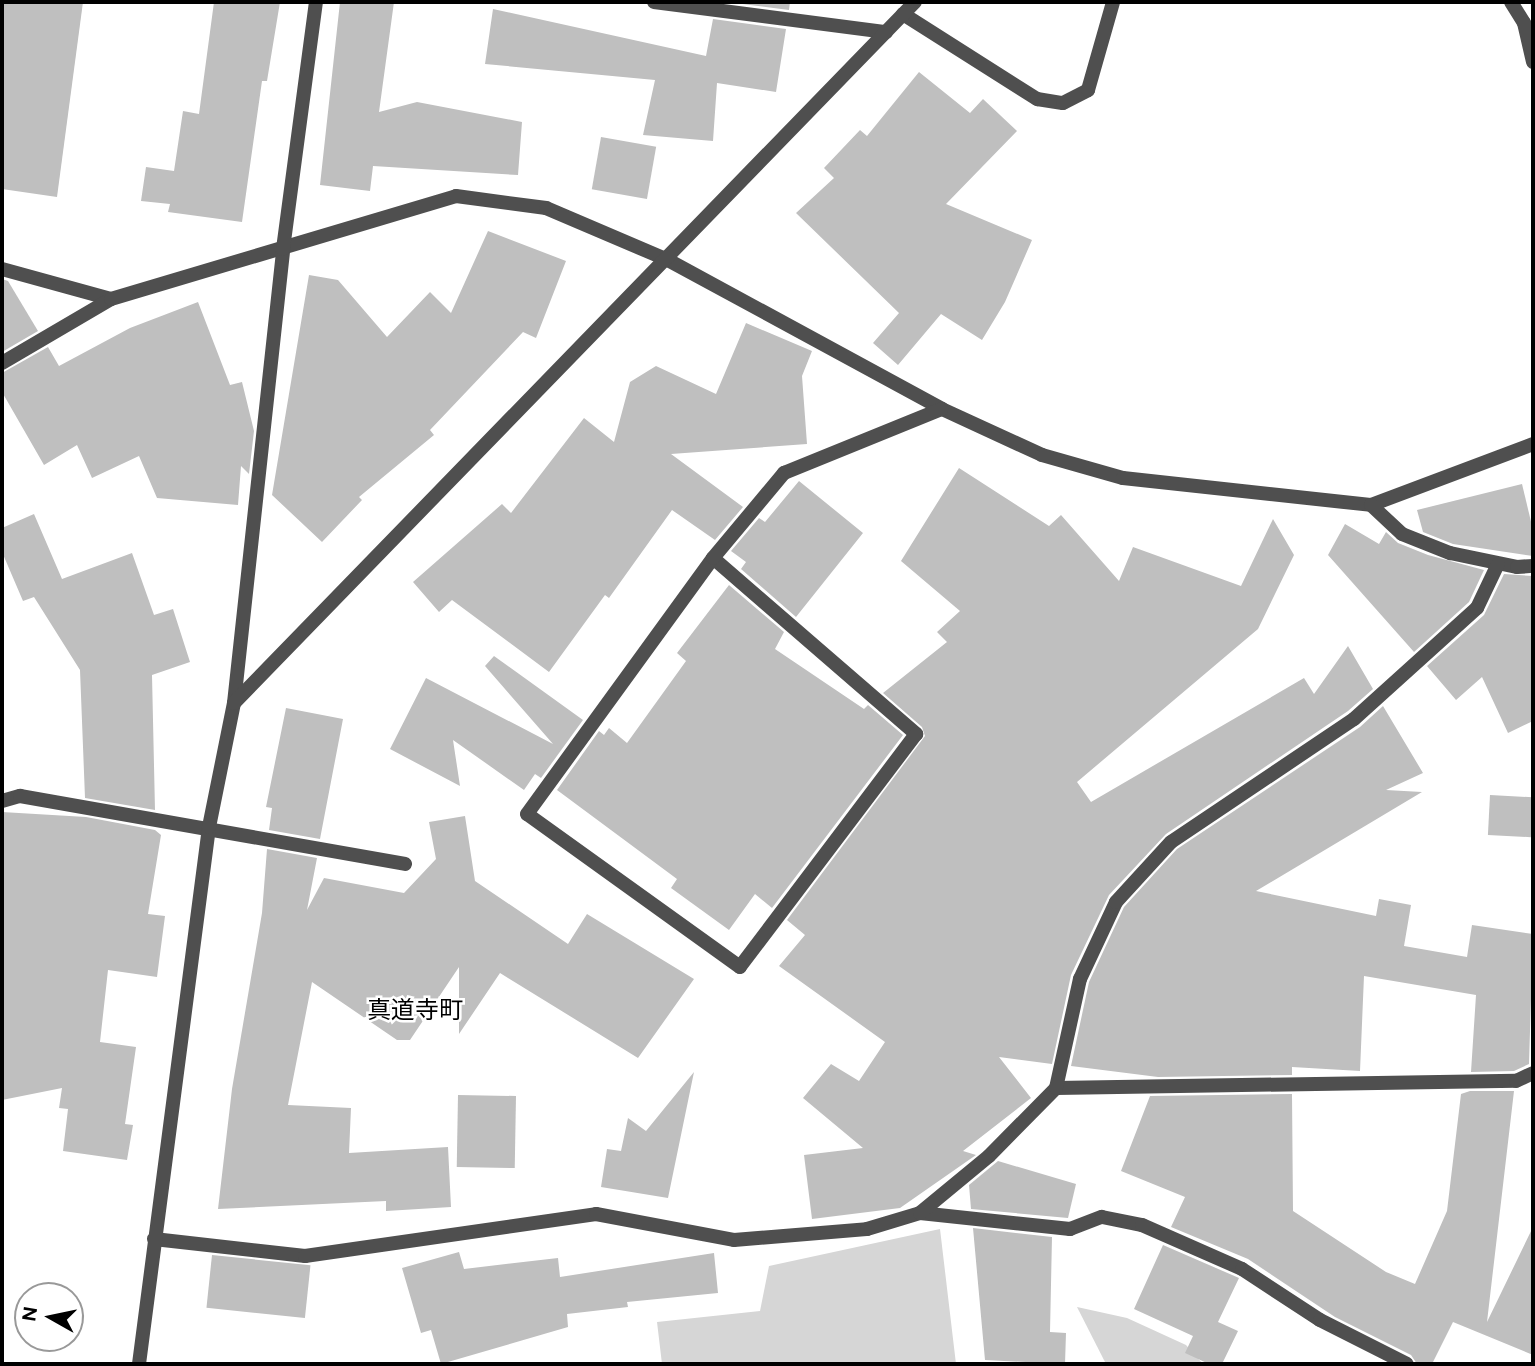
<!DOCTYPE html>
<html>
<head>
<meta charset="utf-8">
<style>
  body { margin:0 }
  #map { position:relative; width:1535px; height:1366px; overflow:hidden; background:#fff; font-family:Figtree,"Noto Sans JP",sans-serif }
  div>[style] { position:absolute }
  .green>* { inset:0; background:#d6d6d6 }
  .building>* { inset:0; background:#bfbfbf; transform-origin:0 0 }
  .minor>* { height:14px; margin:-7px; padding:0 7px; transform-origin:7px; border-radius:7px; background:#4f4f4f }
  .tertiary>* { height:14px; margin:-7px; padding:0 7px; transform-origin:7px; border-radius:7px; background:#4f4f4f }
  span { translate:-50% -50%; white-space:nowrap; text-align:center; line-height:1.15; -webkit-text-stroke:5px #fff; paint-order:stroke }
  .quarter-label { font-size:24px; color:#000 }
  .frame { position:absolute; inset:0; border:4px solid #000; pointer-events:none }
  .north { position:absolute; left:14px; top:1282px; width:70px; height:70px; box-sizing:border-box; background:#fff; border:2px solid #999; border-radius:50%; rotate:279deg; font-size:19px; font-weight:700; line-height:28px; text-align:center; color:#000 }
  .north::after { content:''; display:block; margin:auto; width:24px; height:32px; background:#000; clip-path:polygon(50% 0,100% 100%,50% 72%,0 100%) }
</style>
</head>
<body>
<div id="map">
  <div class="green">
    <i style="clip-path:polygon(940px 1229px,956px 1364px,662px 1364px,657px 1322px,760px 1311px,769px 1266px)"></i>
    <i style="clip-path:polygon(1077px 1307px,1127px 1318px,1186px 1345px,1203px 1364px,1106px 1364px)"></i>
  </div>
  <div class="building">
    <i style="clip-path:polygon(2px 2px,83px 2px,57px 197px,2px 189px)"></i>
    <i style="clip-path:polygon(214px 2px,280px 2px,267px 81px,262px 81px,242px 222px,168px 212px,170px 204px,141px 201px,146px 167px,174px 171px,183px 111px,199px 114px)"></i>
    <i style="clip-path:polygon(340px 2px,394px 2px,379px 112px,417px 102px,522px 122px,518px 175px,373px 166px,370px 191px,320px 185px)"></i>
    <i style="clip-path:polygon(727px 2px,790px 2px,789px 10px)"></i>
    <i style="clip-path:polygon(493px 9px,706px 56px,713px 19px,786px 29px,776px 92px,717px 83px,713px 141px,643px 135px,655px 80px,485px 64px)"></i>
    <i style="clip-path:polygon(919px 72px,970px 113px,983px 99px,1017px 131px,946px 204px,1032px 240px,1005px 302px,982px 340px,941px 314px,898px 365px,873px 343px,899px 313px,796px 213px,834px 178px,824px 168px,860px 130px,867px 136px)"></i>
    <i style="left:601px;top:137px;width:56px;height:53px;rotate:10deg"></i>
    <i style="clip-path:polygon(488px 231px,566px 261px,536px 338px,523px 332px,430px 430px,434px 435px,359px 497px,362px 500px,322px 542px,272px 495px,309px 275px,338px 280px,387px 337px,430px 292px,451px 313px)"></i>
    <i style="clip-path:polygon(2px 279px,8px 281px,38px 331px,2px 352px)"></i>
    <i style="clip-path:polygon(198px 302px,230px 385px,242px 382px,254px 431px,249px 474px,241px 466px,238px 505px,157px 498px,139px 456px,92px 478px,77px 445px,44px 465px,2px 392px,2px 373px,48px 347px,59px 366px,130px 328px)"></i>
    <i style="clip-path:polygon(746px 323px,812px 351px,802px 376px,807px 444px,671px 454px,743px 507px,715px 540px,672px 510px,609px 598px,605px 595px,549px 672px,452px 600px,439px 612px,413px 582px,502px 504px,511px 513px,584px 418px,614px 442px,630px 382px,656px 366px,716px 394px)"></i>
    <i style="clip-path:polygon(959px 468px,1049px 526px,1061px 515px,1119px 581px,1133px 547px,1241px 586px,1273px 519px,1294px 555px,1258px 629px,1077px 782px,1091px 802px,1304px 678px,1314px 694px,1348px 646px,1373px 689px,1348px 711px,1166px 834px,1109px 895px,1071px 975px,1052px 1064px,999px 1057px,1031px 1098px,963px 1151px,976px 1155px,900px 1208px,812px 1219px,804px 1155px,863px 1148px,803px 1098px,831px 1064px,859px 1081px,885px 1042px,779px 966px,805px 935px,787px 920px,925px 736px,922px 727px,883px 693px,947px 642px,937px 632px,960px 611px,901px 561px)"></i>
    <i style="clip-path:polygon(799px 481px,863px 533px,796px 617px,741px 569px,746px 562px,731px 551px,759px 518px,765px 522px)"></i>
    <i style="clip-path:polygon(1522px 484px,1533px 530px,1533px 556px,1453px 544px,1423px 532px,1417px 510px)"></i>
    <i style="clip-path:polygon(34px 514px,62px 579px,132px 553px,154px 615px,173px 609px,190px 662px,152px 675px,155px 810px,85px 798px,80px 670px,34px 597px,23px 601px,2px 552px,2px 528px)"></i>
    <i style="clip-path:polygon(1345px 524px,1379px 544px,1386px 532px,1398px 543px,1428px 555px,1484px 570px,1469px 602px,1414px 652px,1328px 555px)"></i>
    <i style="clip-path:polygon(1504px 574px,1533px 576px,1533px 721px,1508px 733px,1482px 677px,1456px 700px,1427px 666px,1484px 615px)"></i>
    <i style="clip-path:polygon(729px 585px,784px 632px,775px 649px,864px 709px,868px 705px,903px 735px,772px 908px,755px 894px,729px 930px,671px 888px,677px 879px,557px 790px,599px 731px,604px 735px,609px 728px,627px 743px,686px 661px,677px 653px)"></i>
    <i style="clip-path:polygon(494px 656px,583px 720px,541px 778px,535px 774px,524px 790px,453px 740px,460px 786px,390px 749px,426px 678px,553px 744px,485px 666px)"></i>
    <i style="clip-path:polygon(1383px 706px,1423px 773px,1386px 790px,1422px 792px,1256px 891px,1376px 916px,1379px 899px,1411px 905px,1404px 946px,1467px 957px,1472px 925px,1533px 934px,1529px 1064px,1514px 1071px,1471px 1072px,1476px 995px,1364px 976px,1360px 1071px,1292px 1067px,1292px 1075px,1158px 1077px,1071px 1066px,1089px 982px,1124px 907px,1177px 849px,1360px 727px)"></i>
    <i style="clip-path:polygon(286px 708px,343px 719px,320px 839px,269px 830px,272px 808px,266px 807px)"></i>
    <i style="left:1490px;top:795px;width:43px;height:40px;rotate:3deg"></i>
    <i style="clip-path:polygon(2px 812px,86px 817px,155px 830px,161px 835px,148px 914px,165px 916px,157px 977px,108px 970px,100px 1042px,136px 1047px,125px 1124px,133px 1125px,127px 1160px,63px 1151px,68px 1109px,59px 1108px,62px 1088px,2px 1100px)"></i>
    <i style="clip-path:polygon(465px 816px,475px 881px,568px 944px,587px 914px,694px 979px,638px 1058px,500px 973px,459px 1034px,459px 967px,410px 1040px,397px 1040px,312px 982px,288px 1105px,351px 1108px,349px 1153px,448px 1147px,451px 1207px,386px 1211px,386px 1201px,218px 1209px,232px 1089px,262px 913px,267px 849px,317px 858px,307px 910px,324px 878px,404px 893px,436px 859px,429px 822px)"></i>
    <i style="clip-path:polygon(694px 1072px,668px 1198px,601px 1187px,607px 1149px,621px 1151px,628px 1118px,646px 1131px)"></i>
    <i style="clip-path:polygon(1470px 1091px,1514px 1091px,1487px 1322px,1533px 1227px,1533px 1355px,1453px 1322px,1432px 1364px,1417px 1364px,1411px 1355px,1335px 1317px,1248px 1259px,1171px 1227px,1185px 1197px,1121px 1171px,1150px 1096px,1292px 1094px,1293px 1211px,1386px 1272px,1415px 1284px,1447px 1211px,1461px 1094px)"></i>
    <i style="left:458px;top:1095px;width:58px;height:72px;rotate:1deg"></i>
    <i style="clip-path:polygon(998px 1161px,1076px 1184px,1068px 1218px,971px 1209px,969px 1185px)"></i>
    <i style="clip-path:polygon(973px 1228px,1052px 1237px,1050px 1332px,1066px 1333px,1065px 1364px,985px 1360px)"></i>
    <i style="clip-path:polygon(1163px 1245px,1239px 1278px,1218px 1322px,1238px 1331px,1222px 1364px,1209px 1364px,1185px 1353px,1193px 1336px,1134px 1309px)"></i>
    <i style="clip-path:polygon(459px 1252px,464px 1269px,558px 1258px,560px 1277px,714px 1253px,718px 1293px,627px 1302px,628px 1307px,567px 1314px,568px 1327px,441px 1364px,431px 1330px,421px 1333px,402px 1268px)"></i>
    <i style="left:212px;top:1255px;width:99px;height:53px;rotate:6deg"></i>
  </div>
  <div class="minor">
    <i style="left:654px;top:2px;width:234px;rotate:7.4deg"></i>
    <i style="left:1511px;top:2px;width:25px;rotate:58deg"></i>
    <i style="left:1524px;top:23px;width:40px;rotate:77deg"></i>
    <i style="left:903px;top:14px;width:159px;rotate:32.4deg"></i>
    <i style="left:1037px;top:99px;width:26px;rotate:9deg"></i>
    <i style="left:1063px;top:103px;width:28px;rotate:-27deg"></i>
    <i style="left:1088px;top:90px;width:91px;rotate:-74.1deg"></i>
    <i style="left:2px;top:269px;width:113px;rotate:15.4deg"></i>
    <i style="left:2px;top:363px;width:126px;rotate:-30.4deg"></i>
    <i style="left:111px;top:299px;width:360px;rotate:-16.6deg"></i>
    <i style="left:456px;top:196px;width:91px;rotate:7.6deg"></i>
    <i style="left:546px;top:208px;width:133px;rotate:23.1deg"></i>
    <i style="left:668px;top:260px;width:312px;rotate:28.5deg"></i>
    <i style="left:942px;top:409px;width:110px;rotate:24.7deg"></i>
    <i style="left:1042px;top:455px;width:84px;rotate:15.9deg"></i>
    <i style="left:1123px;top:478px;width:249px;rotate:6.2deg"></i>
    <i style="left:1371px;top:505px;width:173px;rotate:-20.6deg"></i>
    <i style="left:1371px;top:505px;width:42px;rotate:43.1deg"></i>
    <i style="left:1402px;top:534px;width:52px;rotate:21.6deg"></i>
    <i style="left:1450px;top:553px;width:68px;rotate:11.8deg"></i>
    <i style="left:1517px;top:567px;width:16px;rotate:-4deg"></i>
    <i style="left:713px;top:558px;width:269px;rotate:40.9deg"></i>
    <i style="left:916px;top:734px;width:292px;rotate:127.1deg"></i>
    <i style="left:740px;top:967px;width:262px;rotate:-144.3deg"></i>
    <i style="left:527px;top:814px;width:316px;rotate:-54deg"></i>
    <i style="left:713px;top:558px;width:111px;rotate:-50.1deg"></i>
    <i style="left:784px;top:473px;width:170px;rotate:-22.1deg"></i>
    <i style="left:234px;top:703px;width:457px;rotate:-83.8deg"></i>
    <i style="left:283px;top:249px;width:249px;rotate:-82.4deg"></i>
    <i style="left:2px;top:801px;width:19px;rotate:-16deg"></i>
    <i style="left:20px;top:796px;width:391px;rotate:10deg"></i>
    <i style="left:1056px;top:1088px;width:460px;rotate:-0.9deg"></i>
    <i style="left:1516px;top:1081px;width:19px;rotate:-25deg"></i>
    <i style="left:920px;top:1213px;width:151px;rotate:6.1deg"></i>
    <i style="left:1070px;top:1229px;width:34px;rotate:-21deg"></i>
    <i style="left:1102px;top:1217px;width:41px;rotate:11.3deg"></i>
    <i style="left:1142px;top:1225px;width:109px;rotate:23.7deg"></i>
    <i style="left:1242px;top:1269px;width:93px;rotate:33.2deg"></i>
    <i style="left:1320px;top:1320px;width:97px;rotate:26.8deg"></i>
    <i style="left:154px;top:1239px;width:152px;rotate:6.4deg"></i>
    <i style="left:305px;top:1256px;width:294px;rotate:-8.2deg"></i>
    <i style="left:596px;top:1214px;width:140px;rotate:10.7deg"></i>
    <i style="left:734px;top:1240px;width:133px;rotate:-4.7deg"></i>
    <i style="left:867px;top:1229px;width:55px;rotate:-16.8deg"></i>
    <i style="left:920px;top:1213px;width:89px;rotate:-39.6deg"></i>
    <i style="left:989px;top:1156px;width:95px;rotate:-45.4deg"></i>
    <i style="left:1056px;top:1088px;width:112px;rotate:-77.6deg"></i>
    <i style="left:1080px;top:979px;width:85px;rotate:-64.9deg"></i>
    <i style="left:1116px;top:902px;width:81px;rotate:-47.5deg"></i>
    <i style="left:1171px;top:842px;width:220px;rotate:-33.9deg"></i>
    <i style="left:1354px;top:719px;width:166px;rotate:-42.1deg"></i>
    <i style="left:1477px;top:608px;width:49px;rotate:-64.5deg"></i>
  </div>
  <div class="tertiary">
    <i style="left:139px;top:1364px;width:542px;rotate:-82.57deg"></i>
    <i style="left:209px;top:827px;width:126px;rotate:-78.6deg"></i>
    <i style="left:234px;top:703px;width:977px;rotate:-45.83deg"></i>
  </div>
  <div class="quarter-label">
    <span style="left:415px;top:1010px">真道寺町</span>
  </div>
  <div class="frame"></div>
  <div class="north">N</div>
</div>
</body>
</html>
